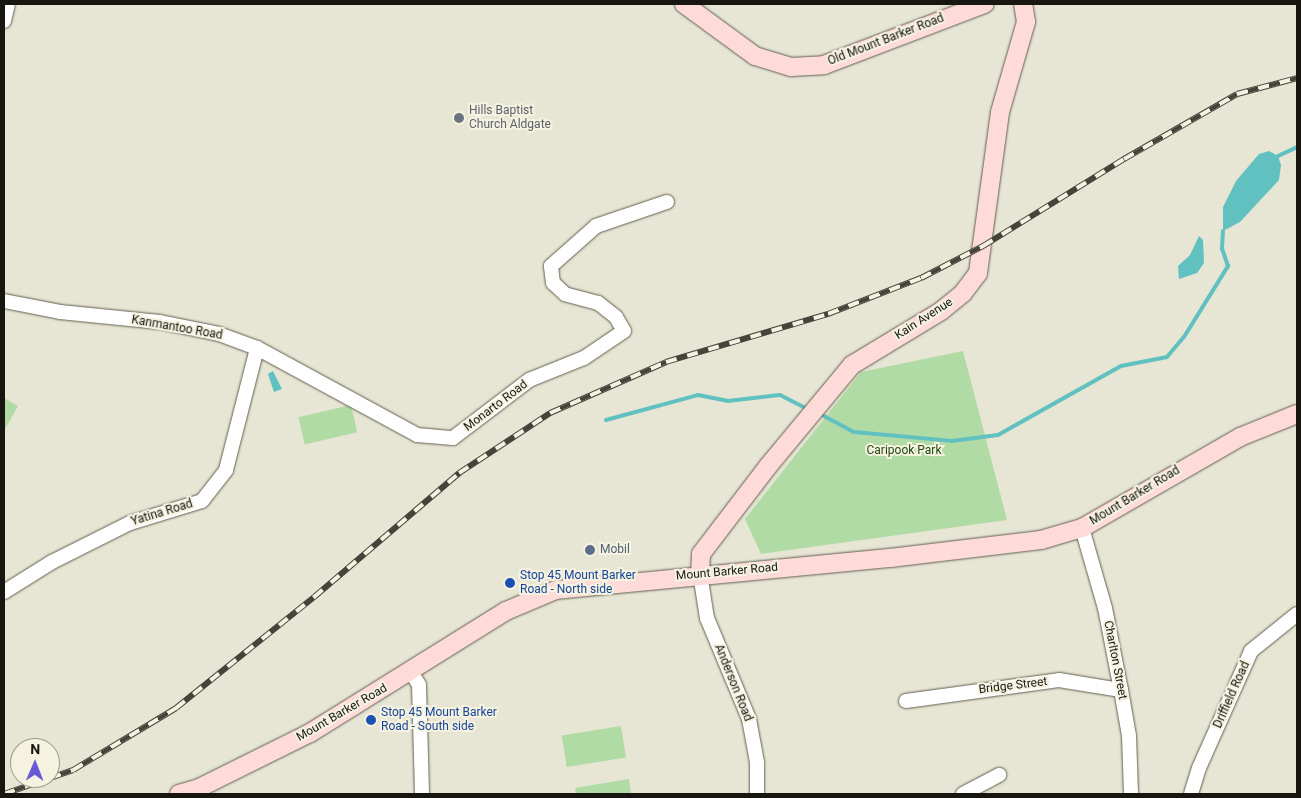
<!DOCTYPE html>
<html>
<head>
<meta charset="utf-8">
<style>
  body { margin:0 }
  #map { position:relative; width:1301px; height:798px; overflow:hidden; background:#e7e5d3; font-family:Roboto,sans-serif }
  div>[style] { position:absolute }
  .green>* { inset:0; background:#b1dba5; transform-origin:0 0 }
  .water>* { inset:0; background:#61c1c1 }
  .stream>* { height:4px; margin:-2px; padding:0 2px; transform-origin:2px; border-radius:2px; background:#61c1c1 }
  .roads { filter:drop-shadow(0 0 1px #615f50) drop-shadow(0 0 1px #615f50) }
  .minor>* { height:14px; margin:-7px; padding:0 7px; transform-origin:7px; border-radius:7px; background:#fff }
  .major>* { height:18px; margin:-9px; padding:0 9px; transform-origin:9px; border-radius:9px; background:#fedad8 }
  .rail>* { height:5.5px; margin-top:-2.75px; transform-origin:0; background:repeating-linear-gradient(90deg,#f5f2e0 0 11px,#45443b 0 22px); box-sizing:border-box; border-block:1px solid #45443b }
  .dots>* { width:14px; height:14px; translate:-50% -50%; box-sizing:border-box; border:2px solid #f5f2e0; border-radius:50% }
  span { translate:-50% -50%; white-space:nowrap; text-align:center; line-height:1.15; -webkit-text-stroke:4px #f5f2e0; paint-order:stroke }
  .street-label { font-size:12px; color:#171610 }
  .worship-label { font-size:12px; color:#5b616d }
  .left { translate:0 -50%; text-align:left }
  .park-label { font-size:12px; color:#214a12 }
  .service-label { font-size:12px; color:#4e5e75 }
  .transit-label { font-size:12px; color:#164399 }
  .frame { position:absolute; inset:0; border:5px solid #171610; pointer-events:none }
  .north { position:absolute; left:10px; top:738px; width:50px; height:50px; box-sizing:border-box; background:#f5f2e0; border:1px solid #9c9a8d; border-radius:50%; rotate:1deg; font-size:14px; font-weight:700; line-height:20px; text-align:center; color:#171610 }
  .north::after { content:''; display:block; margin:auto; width:18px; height:22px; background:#675bd5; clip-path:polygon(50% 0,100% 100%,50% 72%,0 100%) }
</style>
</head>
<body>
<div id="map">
  <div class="green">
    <i style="clip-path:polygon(963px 351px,1007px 520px,761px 554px,745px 519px,861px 372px)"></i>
    <i style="clip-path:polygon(4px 398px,18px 406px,4px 431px)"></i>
    <i style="left:351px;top:405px;width:28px;height:54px;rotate:77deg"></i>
    <i style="left:621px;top:726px;width:32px;height:60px;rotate:81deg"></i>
    <i style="clip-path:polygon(629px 779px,631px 794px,576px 794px,575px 788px)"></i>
  </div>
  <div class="water">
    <i style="clip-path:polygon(1269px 151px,1278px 156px,1281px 165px,1279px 180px,1240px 222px,1223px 231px,1223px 207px,1236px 181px,1259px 154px)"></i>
    <i style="clip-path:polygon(1199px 236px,1203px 240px,1204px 263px,1197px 273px,1179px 279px,1178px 266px,1190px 255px)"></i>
    <i style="clip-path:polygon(273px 371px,282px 389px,274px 392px,268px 374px)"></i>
  </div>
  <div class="stream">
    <i style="left:1278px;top:156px;width:21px;rotate:-25deg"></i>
    <i style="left:822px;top:415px;width:36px;rotate:28deg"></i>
    <i style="left:854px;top:432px;width:98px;rotate:5.2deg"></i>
    <i style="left:952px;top:441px;width:46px;rotate:-7.4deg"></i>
    <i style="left:998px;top:435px;width:141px;rotate:-29.3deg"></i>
    <i style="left:1121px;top:366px;width:47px;rotate:-11.1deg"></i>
    <i style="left:1167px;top:357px;width:26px;rotate:-50deg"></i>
    <i style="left:1184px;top:337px;width:84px;rotate:-58.2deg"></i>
    <i style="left:1228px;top:266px;width:18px;rotate:-109deg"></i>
    <i style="left:1222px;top:249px;width:18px;rotate:-87deg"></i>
    <i style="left:606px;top:420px;width:95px;rotate:-15.2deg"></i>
    <i style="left:698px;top:395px;width:31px;rotate:11deg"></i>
    <i style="left:728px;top:401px;width:52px;rotate:-6.6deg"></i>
    <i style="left:780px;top:395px;width:27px;rotate:27deg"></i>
  </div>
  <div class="roads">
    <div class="minor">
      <i style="left:4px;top:21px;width:17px;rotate:-77deg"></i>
      <i style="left:4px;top:301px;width:57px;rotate:11.1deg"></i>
      <i style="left:60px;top:312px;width:100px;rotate:5.7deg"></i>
      <i style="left:160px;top:322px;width:60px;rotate:11.5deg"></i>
      <i style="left:219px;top:334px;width:40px;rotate:20.2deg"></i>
      <i style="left:257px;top:348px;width:182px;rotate:28.5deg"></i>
      <i style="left:417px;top:435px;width:36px;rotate:5deg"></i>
      <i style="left:453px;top:438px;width:96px;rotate:-37.3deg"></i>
      <i style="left:529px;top:380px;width:59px;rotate:-21.8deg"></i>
      <i style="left:584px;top:358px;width:48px;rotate:-34deg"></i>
      <i style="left:624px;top:331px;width:16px;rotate:-120deg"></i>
      <i style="left:616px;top:317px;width:23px;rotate:-142deg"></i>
      <i style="left:598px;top:303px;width:34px;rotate:-165deg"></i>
      <i style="left:565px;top:294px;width:16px;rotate:-137deg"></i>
      <i style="left:553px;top:283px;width:17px;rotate:-97deg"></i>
      <i style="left:551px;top:266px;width:60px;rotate:-41.6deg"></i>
      <i style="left:596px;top:226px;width:75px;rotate:-18.7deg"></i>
      <i style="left:1082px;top:528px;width:83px;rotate:74deg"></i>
      <i style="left:1105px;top:608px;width:84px;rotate:79deg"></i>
      <i style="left:1121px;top:690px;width:47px;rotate:80.1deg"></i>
      <i style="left:1129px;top:736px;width:58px;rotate:88deg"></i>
      <i style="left:700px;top:574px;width:45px;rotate:81deg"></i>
      <i style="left:707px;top:618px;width:109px;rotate:67.4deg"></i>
      <i style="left:749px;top:719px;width:44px;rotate:79.5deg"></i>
      <i style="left:757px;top:762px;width:32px;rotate:90deg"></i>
      <i style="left:4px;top:592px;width:57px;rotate:-32deg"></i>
      <i style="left:52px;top:562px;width:87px;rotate:-26.6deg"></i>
      <i style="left:130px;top:523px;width:75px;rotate:-17deg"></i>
      <i style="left:202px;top:501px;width:39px;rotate:-52deg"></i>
      <i style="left:226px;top:470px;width:126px;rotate:-75.7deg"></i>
      <i style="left:411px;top:672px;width:15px;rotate:58deg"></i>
      <i style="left:419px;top:685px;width:109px;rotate:88.4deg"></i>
      <i style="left:906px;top:701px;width:154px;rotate:-7.8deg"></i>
      <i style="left:1059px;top:680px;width:63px;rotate:9.2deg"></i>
      <i style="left:963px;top:794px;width:41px;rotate:-27.8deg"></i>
      <i style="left:1191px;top:794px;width:27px;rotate:-73deg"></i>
      <i style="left:1199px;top:768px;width:128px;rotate:-66deg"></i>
      <i style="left:1251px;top:651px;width:59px;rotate:-38.8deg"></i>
    </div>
    <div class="major">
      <i style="left:684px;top:4px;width:88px;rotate:36.2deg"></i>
      <i style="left:755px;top:56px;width:38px;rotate:17deg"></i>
      <i style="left:791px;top:67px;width:33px;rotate:-3deg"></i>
      <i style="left:824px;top:65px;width:172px;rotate:-20.8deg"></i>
      <i style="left:700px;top:574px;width:20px;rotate:-87deg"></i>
      <i style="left:701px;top:554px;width:112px;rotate:-52.6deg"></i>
      <i style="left:769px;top:465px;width:130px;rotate:-50.3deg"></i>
      <i style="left:852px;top:365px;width:104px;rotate:-31.2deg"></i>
      <i style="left:941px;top:311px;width:28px;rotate:-39deg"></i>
      <i style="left:963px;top:293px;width:25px;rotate:-53deg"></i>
      <i style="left:978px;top:273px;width:162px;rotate:-82.2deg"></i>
      <i style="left:1000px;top:112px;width:94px;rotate:-73.9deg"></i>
      <i style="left:1026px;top:22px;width:18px;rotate:-99deg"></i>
      <i style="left:179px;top:794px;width:19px;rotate:-16deg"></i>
      <i style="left:197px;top:789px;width:126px;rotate:-26.4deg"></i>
      <i style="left:310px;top:733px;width:231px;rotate:-31.9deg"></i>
      <i style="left:506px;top:611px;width:54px;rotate:-22.8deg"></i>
      <i style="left:556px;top:590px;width:336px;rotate:-5.5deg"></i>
      <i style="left:890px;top:558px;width:152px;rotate:-6.8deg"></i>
      <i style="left:1041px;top:540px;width:43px;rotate:-16.3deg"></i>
      <i style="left:1082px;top:528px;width:182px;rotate:-29.9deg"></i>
      <i style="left:1240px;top:437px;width:61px;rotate:-22deg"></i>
    </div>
  </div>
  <div class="rail">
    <i style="left:50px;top:778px;width:24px;rotate:-19deg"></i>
    <i style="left:73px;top:770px;width:120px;rotate:-31deg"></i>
    <i style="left:176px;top:708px;width:177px;rotate:-38.8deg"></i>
    <i style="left:314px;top:597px;width:191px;rotate:-40.5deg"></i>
    <i style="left:459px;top:473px;width:109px;rotate:-33.4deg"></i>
    <i style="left:550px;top:413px;width:127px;rotate:-23.7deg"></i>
    <i style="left:666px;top:362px;width:169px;rotate:-16.5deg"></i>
    <i style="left:828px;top:314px;width:100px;rotate:-21.2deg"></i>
    <i style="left:921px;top:278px;width:70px;rotate:-27.3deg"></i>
    <i style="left:983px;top:246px;width:166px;rotate:-31.7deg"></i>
    <i style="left:1124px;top:159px;width:130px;rotate:-29.9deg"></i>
    <i style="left:1237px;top:94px;width:62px;rotate:-14.9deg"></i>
    <i style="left:4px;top:794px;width:49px;rotate:-19.2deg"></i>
  </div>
  <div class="dots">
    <i style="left:459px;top:118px;background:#6b7280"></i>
    <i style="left:590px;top:550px;background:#5c6f8a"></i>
    <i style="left:510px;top:583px;background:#1a4fb4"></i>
    <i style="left:371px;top:720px;background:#1a4fb4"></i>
  </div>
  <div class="street-label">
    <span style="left:886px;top:40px;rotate:-21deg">Old Mount Barker Road</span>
    <span style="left:924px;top:319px;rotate:-33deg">Kain Avenue</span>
    <span style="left:177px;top:328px;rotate:10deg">Kanmantoo Road</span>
    <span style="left:496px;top:406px;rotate:-37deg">Monarto Road</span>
    <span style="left:1135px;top:496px;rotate:-31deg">Mount Barker Road</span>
    <span style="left:162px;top:513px;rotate:-17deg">Yatina Road</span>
    <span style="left:727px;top:572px;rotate:-5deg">Mount Barker Road</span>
    <span style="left:1115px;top:660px;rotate:79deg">Charlton Street</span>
    <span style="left:733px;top:683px;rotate:68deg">Anderson Road</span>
    <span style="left:1013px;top:686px;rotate:-7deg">Bridge Street</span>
    <span style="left:1232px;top:695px;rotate:-66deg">Driffield Road</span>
    <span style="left:342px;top:713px;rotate:-30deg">Mount Barker Road</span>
  </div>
  <div class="worship-label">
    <span class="left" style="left:469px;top:118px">Hills Baptist<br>Church Aldgate</span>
  </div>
  <div class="park-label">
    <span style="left:904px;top:451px">Caripook Park</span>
  </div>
  <div class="service-label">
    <span class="left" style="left:600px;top:550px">Mobil</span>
  </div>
  <div class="transit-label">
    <span class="left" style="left:520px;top:583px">Stop 45 Mount Barker<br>Road - North side</span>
    <span class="left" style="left:381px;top:720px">Stop 45 Mount Barker<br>Road - South side</span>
  </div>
  <div class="frame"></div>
  <div class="north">N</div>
</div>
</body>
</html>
